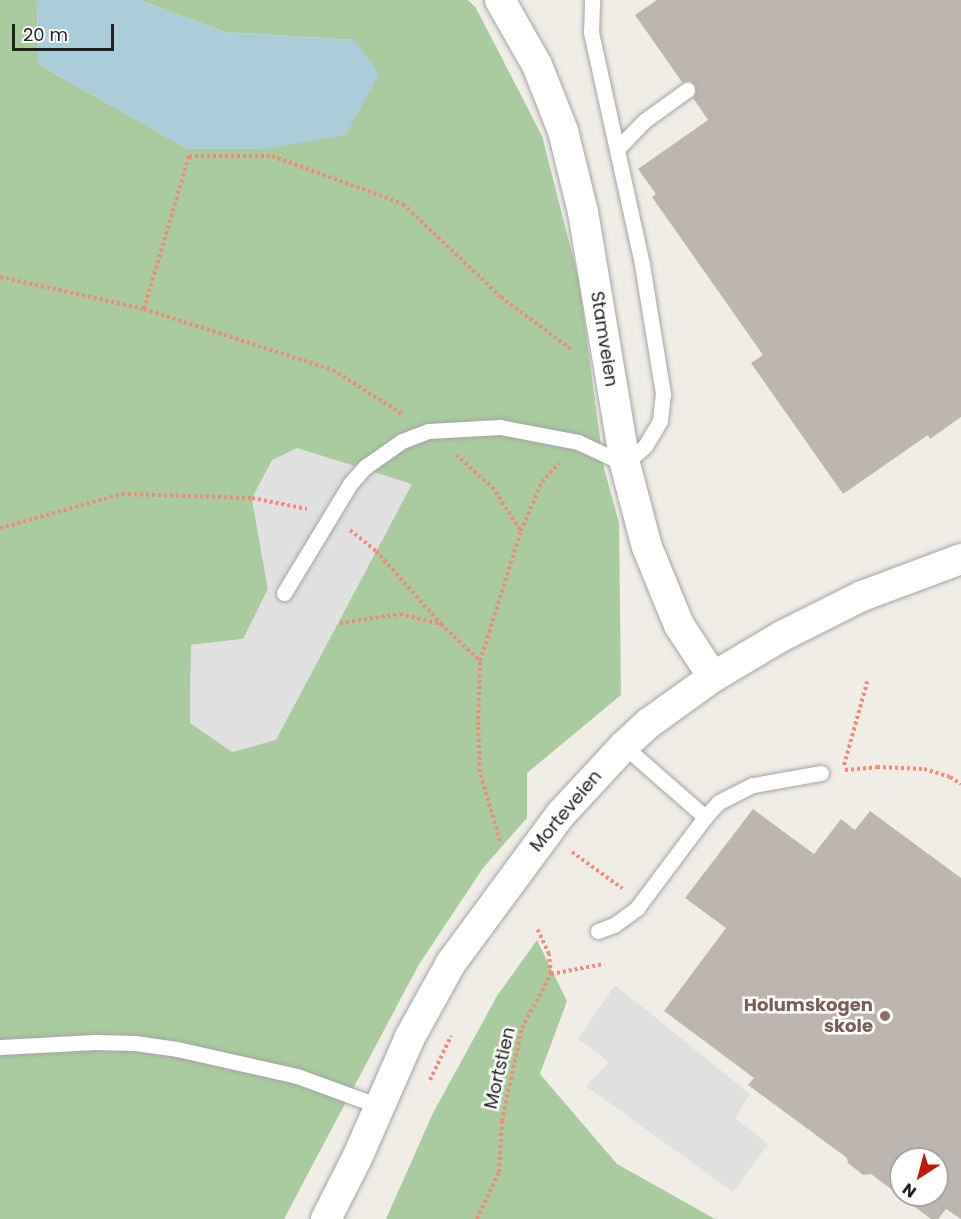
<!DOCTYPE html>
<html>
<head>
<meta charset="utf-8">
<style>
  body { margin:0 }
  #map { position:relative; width:961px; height:1219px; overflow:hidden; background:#f0ede7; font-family:Poppins,sans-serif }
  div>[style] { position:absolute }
  .forest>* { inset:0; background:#aacb9f }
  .parking>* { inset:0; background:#e0e0e0 }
  .water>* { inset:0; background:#abcdd9 }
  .building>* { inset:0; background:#bdb6b0 }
  .path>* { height:4px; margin-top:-2px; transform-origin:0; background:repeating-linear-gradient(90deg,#ef8b79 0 3px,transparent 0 6px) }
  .roads { filter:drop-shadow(0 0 2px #a4a4a4) drop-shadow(0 0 2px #a4a4a4) }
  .lane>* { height:15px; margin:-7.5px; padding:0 7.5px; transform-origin:7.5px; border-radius:7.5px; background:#fff }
  .street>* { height:30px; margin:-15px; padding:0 15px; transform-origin:15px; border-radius:15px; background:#fff }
  .dots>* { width:16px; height:16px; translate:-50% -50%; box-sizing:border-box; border:3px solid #fff; border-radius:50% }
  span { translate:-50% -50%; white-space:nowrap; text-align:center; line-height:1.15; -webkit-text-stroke:5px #fff; paint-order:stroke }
  .street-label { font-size:18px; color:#202020 }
  .education-label { font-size:18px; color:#785e54; font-weight:700 }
  .right { translate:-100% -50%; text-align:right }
  .north { position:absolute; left:889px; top:1147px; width:60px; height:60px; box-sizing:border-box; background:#fff; border:2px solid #a6a6a6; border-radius:50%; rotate:216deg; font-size:16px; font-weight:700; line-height:24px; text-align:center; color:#202020 }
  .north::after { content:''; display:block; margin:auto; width:21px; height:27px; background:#bf1910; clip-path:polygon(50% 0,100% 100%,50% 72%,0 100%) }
  .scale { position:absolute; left:12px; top:24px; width:102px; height:27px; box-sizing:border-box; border:3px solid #202020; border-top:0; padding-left:8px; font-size:18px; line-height:21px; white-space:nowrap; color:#202020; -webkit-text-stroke:4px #fff; paint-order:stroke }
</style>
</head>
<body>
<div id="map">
  <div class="forest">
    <i style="clip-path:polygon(evenodd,0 0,37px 0,38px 64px,188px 149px,271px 148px,354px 40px,225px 32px,139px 0,468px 0,476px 8px,542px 136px,579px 281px,604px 468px,619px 523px,621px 695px,527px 773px,527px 818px,483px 868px,418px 966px,284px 1219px,0 1219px,0 0,411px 484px,376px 551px,190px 723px,191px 645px,244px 639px,268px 589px,252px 498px,411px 484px)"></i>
    <i style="clip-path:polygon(537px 940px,567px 1001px,540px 1074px,617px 1164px,715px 1219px,386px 1219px,433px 1113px,497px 996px)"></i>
  </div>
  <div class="parking">
    <i style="clip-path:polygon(297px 448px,412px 484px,276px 740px,232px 752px,190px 723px,191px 645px,243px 639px,268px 589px,252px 498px,272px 460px)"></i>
    <i style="clip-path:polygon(615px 985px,750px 1094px,735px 1118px,768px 1144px,733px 1192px,586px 1086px,609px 1062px,578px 1039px)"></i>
  </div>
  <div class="water">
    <i style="clip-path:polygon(37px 0,139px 0,225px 32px,354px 40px,379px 74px,346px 135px,271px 148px,188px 149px,38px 64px)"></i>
  </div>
  <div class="building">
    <i style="clip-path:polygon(657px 0,961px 0,961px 417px,930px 439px,928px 435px,843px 494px,751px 363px,763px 355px,652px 197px,656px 194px,638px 169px,708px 120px,693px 98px,696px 93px,695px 85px,690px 81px,682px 82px,635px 15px)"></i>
    <i style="clip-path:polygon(evenodd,753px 809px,814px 854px,841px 819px,855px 830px,870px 811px,961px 878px,961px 1219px,946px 1209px,938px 1219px,931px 1219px,871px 1174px,863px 1175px,848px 1163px,847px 1158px,748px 1085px,754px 1078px,664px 1011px,726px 928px,685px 898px,753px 809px,901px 1159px,937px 1159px,937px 1195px,901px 1195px,901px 1159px)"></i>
  </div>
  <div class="path">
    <i style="left:0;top:277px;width:148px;rotate:12.5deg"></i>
    <i style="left:144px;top:309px;width:199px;rotate:17.9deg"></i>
    <i style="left:333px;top:370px;width:82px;rotate:32.5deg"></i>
    <i style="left:144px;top:309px;width:159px;rotate:-73.6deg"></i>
    <i style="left:189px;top:156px;width:83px"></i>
    <i style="left:272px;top:156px;width:140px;rotate:20.1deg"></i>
    <i style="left:403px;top:204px;width:135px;rotate:43.5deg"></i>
    <i style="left:501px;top:297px;width:89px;rotate:36.7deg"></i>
    <i style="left:456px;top:455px;width:48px;rotate:41.6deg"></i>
    <i style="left:492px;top:487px;width:53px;rotate:56.6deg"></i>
    <i style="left:0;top:528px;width:127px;rotate:-15.6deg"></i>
    <i style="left:122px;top:494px;width:130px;rotate:1.8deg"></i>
    <i style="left:252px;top:498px;width:56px;rotate:11.3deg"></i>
    <i style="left:350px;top:530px;width:33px;rotate:39deg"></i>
    <i style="left:376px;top:551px;width:98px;rotate:48.3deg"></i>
    <i style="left:340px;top:623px;width:61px;rotate:-8.5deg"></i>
    <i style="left:400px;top:614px;width:42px;rotate:13.7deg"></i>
    <i style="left:441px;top:624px;width:54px;rotate:43.5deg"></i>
    <i style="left:844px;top:765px;width:89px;rotate:-74.4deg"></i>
    <i style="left:845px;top:770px;width:32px;rotate:-5deg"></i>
    <i style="left:877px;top:767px;width:47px;rotate:2.4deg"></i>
    <i style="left:924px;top:769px;width:27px;rotate:17deg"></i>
    <i style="left:950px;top:777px;width:13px;rotate:32deg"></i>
    <i style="left:500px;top:841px;width:72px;rotate:-106.2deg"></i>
    <i style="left:480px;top:772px;width:47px;rotate:-92.4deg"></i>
    <i style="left:478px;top:725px;width:64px;rotate:-88.2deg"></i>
    <i style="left:480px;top:661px;width:136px;rotate:-72.5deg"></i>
    <i style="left:521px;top:531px;width:53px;rotate:-66.8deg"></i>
    <i style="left:542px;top:482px;width:25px;rotate:-48deg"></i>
    <i style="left:572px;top:852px;width:62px;rotate:35.8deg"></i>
    <i style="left:551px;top:974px;width:54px;rotate:-10.7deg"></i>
    <i style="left:430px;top:1080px;width:49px;rotate:-64.5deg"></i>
    <i style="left:477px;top:1219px;width:52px;rotate:-64.9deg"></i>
    <i style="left:499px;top:1172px;width:51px;rotate:-86.6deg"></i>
    <i style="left:502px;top:1121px;width:95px;rotate:-77.9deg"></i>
    <i style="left:522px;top:1028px;width:61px;rotate:-61.8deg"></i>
    <i style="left:551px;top:974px;width:20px;rotate:-96deg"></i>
    <i style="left:549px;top:954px;width:29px;rotate:-115deg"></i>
  </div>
  <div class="roads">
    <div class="lane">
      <i style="left:618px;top:148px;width:37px;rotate:-46deg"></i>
      <i style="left:644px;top:121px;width:53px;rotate:-35.8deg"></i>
      <i style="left:284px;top:593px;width:127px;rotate:-58.8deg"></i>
      <i style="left:350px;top:484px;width:23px;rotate:-49deg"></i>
      <i style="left:365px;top:467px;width:45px;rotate:-35.1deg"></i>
      <i style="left:402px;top:441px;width:28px;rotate:-21deg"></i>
      <i style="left:428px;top:431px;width:72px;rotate:-3.2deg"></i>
      <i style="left:500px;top:427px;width:79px;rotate:10.9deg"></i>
      <i style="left:578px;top:442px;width:52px;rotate:25.1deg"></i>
      <i style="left:625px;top:464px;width:27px;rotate:-42deg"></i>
      <i style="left:645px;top:446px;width:29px;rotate:-59deg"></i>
      <i style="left:660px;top:421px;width:27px;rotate:-84deg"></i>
      <i style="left:663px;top:394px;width:132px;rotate:-99.2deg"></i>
      <i style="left:642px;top:264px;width:237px;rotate:-102.4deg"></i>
      <i style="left:591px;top:33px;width:33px;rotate:-88deg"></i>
      <i style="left:624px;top:746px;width:108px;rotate:41.2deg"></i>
      <i style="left:598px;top:931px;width:17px;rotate:-21deg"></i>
      <i style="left:614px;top:925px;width:29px;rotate:-36deg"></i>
      <i style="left:637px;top:908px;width:114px;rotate:-53.2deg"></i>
      <i style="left:705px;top:817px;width:21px;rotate:-47deg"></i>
      <i style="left:719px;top:802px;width:38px;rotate:-27deg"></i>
      <i style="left:753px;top:785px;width:69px;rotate:-10deg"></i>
      <i style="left:0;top:1047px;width:95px;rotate:-3deg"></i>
      <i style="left:95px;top:1042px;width:40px;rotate:1.4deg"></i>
      <i style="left:135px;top:1043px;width:42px;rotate:8.1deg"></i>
      <i style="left:177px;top:1049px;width:123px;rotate:12.7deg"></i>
      <i style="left:297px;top:1076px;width:87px;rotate:20.1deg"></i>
    </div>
    <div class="street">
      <i style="left:500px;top:0;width:75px;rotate:60.4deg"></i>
      <i style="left:537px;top:65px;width:71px;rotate:68.5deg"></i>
      <i style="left:563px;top:131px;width:83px;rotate:76.1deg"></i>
      <i style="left:583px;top:212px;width:255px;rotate:80.5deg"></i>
      <i style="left:625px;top:464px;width:86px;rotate:75.2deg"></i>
      <i style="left:647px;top:547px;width:84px;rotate:67.7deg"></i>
      <i style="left:679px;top:625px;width:62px;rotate:56.8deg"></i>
      <i style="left:326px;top:1219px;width:68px;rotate:-63.1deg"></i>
      <i style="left:357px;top:1158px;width:132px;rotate:-66.3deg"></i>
      <i style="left:410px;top:1037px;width:85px;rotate:-61deg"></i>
      <i style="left:451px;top:963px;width:185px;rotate:-53.6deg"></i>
      <i style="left:561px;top:814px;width:93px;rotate:-47.2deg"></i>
      <i style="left:624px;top:746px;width:34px;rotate:-43deg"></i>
      <i style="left:649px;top:723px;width:79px;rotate:-35.7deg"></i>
      <i style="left:713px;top:677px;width:80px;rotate:-30.7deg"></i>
      <i style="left:782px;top:636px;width:89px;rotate:-26.6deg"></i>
      <i style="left:862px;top:596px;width:106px;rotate:-20.5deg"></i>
    </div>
  </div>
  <div class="dots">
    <i style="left:885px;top:1016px;background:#8d6e63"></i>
  </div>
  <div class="street-label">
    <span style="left:604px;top:339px;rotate:81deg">Stamveien</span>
    <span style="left:566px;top:811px;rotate:-50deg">Morteveien</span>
    <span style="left:500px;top:1068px;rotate:-77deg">Mortstien</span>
  </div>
  <div class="education-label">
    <span class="right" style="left:873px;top:1016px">Holumskogen<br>skole</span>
  </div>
  <div class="north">N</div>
  <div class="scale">20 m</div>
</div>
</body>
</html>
